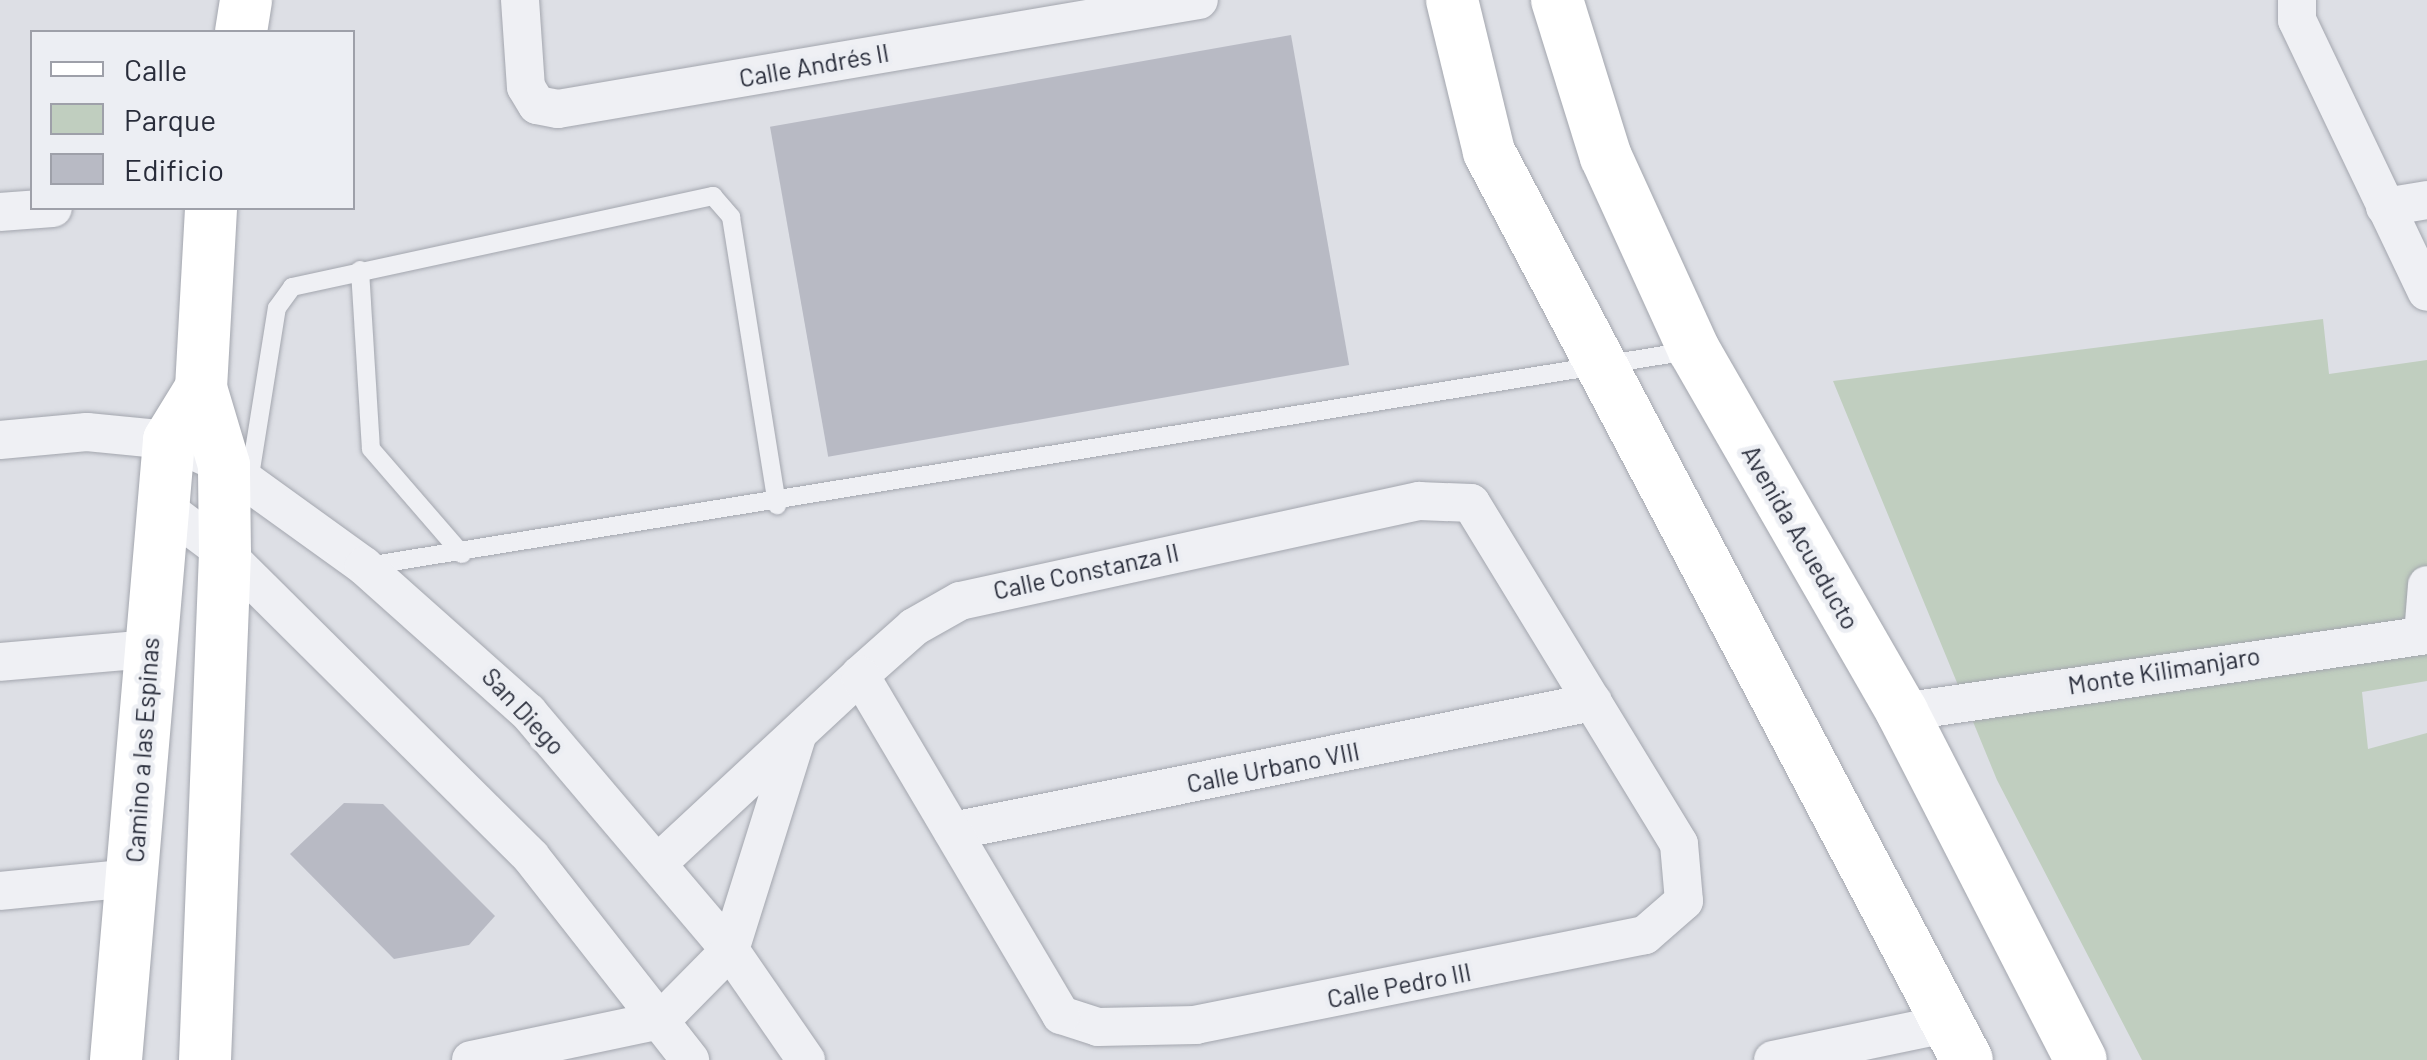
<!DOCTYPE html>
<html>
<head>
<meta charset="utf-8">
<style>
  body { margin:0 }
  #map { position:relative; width:2427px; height:1060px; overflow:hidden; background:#dddfe5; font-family:Barlow,sans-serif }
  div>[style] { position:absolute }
  .green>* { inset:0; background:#c0cebf }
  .building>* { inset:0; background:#b8bac4; transform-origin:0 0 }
  .roads { filter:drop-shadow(0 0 2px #a3a6ae) drop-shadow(0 0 2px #a3a6ae) }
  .lane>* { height:18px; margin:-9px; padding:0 9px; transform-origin:9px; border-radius:9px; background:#eff0f4 }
  .street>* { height:38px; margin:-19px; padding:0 19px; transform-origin:19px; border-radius:19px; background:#eff0f4 }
  .secondary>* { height:52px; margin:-26px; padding:0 26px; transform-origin:26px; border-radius:26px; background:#fff }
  span { translate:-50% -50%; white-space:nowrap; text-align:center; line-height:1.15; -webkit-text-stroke:9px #eceef3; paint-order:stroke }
  .street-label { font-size:25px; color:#282c3a }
  .legend { position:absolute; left:30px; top:30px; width:325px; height:180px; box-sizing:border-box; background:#eceef3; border:2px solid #9ea0a9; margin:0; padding:12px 18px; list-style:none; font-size:30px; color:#282c3a }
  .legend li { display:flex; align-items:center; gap:20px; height:50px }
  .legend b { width:50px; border:2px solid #9ea0a9 }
</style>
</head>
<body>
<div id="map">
  <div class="green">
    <i style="clip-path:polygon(2323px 319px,2329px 374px,2427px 360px,2427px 681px,2362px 692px,2368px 749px,2427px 733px,2427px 1060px,2142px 1060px,1997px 780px,1833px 381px)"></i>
  </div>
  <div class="building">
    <i style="left:1291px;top:35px;width:335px;height:529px;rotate:80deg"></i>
    <i style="clip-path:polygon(344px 803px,383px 804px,495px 916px,469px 945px,394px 959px,290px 854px)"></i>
  </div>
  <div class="roads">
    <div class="lane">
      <i style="left:360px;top:270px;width:179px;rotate:86.5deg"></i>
      <i style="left:371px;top:449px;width:139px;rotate:49.1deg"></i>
      <i style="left:249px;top:482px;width:176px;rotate:-80.9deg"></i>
      <i style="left:277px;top:308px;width:26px;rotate:-54deg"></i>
      <i style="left:292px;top:287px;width:431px;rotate:-12.2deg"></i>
      <i style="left:713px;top:196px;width:28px;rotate:49deg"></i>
      <i style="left:731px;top:217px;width:292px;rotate:80.9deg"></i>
      <i style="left:367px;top:566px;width:1338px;rotate:-9.24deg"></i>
    </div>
    <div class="street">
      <i style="left:520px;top:0;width:87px;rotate:86.1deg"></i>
      <i style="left:526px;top:87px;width:21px;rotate:59deg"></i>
      <i style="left:537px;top:105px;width:21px;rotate:11deg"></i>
      <i style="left:558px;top:109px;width:650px;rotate:-9.65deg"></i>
      <i style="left:2297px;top:0;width:20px;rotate:90deg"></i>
      <i style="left:2297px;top:20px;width:301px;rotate:64.5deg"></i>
      <i style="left:2385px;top:207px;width:43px;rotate:-9.5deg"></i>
      <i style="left:0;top:212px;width:53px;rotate:-4.3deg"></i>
      <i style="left:0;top:440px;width:87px;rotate:-5.3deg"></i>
      <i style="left:87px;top:432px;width:82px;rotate:5.6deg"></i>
      <i style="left:169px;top:440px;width:60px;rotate:24.4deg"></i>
      <i style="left:224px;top:465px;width:173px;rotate:35.8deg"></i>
      <i style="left:364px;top:566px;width:220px;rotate:41.7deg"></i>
      <i style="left:528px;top:712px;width:312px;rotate:49.7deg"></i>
      <i style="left:730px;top:950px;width:134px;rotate:55.4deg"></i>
      <i style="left:161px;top:505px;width:80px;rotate:36.9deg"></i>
      <i style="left:225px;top:553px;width:431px;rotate:44.8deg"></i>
      <i style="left:531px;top:857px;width:258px;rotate:51.9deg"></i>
      <i style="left:2423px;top:635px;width:50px;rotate:-85.4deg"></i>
      <i style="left:0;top:662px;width:149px;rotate:-5deg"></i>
      <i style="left:1902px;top:712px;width:531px;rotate:-8.34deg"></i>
      <i style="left:953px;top:831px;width:653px;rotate:-11.4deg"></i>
      <i style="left:658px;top:863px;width:276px;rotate:-42.9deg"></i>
      <i style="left:860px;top:675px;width:72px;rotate:-41.6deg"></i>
      <i style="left:914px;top:627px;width:53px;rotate:-29.5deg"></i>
      <i style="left:960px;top:601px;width:470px;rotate:-12.3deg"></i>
      <i style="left:1419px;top:501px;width:52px;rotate:2.2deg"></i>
      <i style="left:1471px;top:503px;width:399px;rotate:58.6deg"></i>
      <i style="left:1679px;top:844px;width:57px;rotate:85deg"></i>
      <i style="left:1684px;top:901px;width:52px;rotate:138.9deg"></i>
      <i style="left:1645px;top:935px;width:458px;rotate:168.7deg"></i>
      <i style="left:1196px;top:1025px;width:98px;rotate:178.8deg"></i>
      <i style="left:1098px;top:1027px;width:39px;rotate:-162deg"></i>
      <i style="left:1061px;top:1015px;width:395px;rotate:-120.6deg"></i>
      <i style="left:0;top:891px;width:133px;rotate:-5.6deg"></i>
      <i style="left:471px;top:1060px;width:194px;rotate:-11.9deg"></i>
      <i style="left:661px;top:1020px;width:98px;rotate:-45.4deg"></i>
      <i style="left:730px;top:950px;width:224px;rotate:-72.6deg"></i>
      <i style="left:1773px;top:1060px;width:181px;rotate:-11.8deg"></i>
    </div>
    <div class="secondary">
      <i style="left:1452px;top:0;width:156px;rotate:76.3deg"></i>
      <i style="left:1489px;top:152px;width:1026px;rotate:62.24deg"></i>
      <i style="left:1557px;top:0;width:164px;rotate:72.7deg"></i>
      <i style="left:1606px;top:157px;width:212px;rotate:65.5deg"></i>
      <i style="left:1694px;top:350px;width:418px;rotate:60.1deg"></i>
      <i style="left:1902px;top:712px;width:391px;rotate:62.8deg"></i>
      <i style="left:241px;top:32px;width:32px;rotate:-81deg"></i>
      <i style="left:116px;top:1060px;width:622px;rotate:-85.11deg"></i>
      <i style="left:169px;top:440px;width:61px;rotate:-58.4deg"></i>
      <i style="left:205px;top:1060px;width:507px;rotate:-87.74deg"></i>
      <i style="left:225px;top:553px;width:88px;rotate:-90.7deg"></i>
      <i style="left:224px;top:465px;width:80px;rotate:-106.6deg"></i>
      <i style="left:201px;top:388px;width:180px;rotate:-86.8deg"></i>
    </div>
  </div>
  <div class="street-label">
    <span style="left:814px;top:65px;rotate:-10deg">Calle Andrés II</span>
    <span style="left:1801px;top:537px;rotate:60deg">Avenida Acueducto</span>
    <span style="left:1086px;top:571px;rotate:-12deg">Calle Constanza II</span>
    <span style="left:2164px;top:670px;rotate:-9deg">Monte Kilimanjaro</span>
    <span style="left:524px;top:711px;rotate:47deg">San Diego</span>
    <span style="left:142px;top:750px;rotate:-86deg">Camino a las Espinas</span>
    <span style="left:1273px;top:767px;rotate:-11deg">Calle Urbano VIII</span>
    <span style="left:1399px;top:985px;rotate:-11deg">Calle Pedro III</span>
  </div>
  <ul class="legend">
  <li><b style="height:12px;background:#fff"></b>Calle</li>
  <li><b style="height:28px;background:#c0cebf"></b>Parque</li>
  <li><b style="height:28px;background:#b8bac4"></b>Edificio</li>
  </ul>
</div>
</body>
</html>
